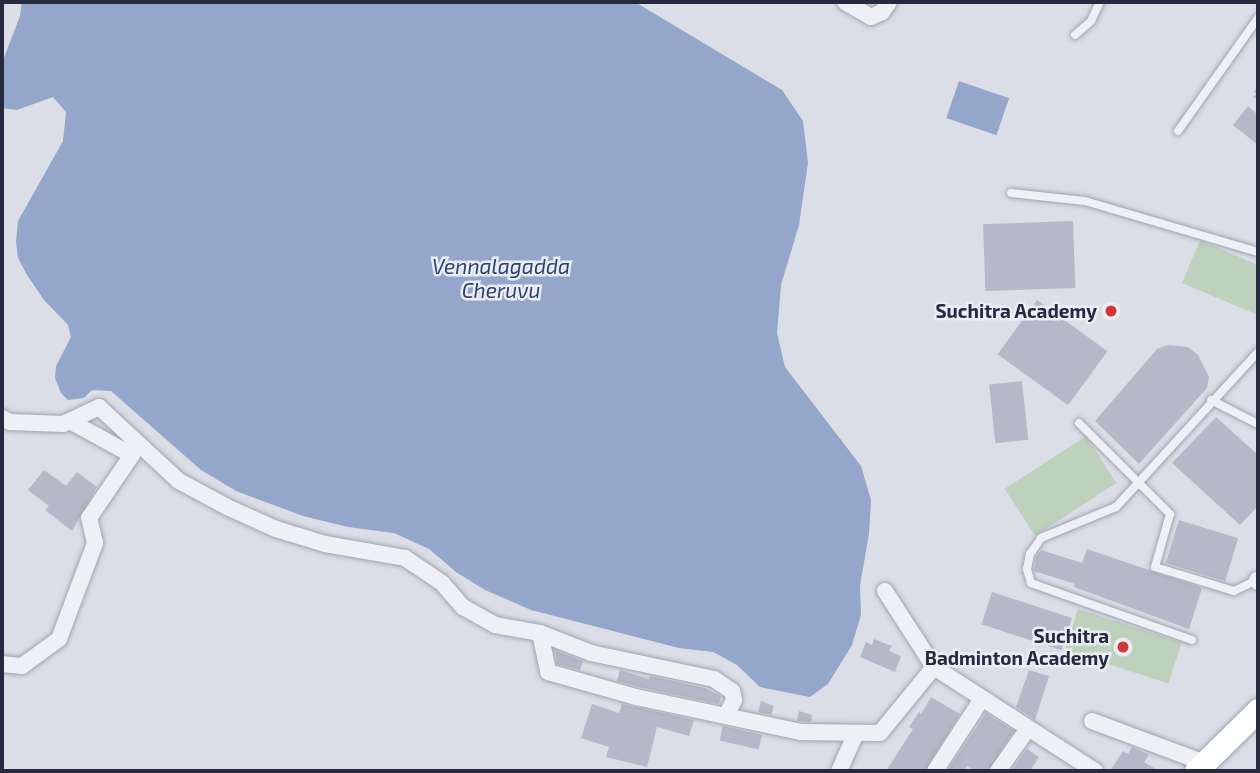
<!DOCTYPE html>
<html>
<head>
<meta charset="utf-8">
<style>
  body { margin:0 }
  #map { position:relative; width:1260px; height:773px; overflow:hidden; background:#dbdee7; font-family:"Exo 2",sans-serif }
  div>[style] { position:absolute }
  .green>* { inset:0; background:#bed1bc; transform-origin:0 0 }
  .water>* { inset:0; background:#94a6ca; transform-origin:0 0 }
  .building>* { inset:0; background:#b5b9c7; transform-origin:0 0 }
  .path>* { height:2.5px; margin-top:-1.25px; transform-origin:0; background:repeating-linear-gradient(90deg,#b6b9c2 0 5px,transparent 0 10px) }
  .roads { filter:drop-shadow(0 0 2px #a1a4b1) drop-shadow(0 0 2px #a1a4b1) }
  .lane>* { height:8px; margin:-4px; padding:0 4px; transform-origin:4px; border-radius:4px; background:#eef0f5 }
  .street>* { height:16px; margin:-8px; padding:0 8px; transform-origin:8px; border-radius:8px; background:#eef0f5 }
  .secondary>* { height:23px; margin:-11.5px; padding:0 11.5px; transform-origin:11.5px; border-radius:11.5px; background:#fff }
  .dots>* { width:19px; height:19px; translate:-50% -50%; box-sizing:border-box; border:4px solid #ebedf5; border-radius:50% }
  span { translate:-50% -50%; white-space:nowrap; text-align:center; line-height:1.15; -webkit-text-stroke:5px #ebedf5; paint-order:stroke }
  .poi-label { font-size:19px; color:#252a3e; font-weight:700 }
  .right { translate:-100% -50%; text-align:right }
  .water-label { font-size:21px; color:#2d4274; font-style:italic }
  .frame { position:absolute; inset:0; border:4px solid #252a3e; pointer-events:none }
</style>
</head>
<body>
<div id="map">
  <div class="green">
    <i style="clip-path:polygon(1200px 240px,1258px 265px,1258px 315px,1182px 283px)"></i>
    <i style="left:1086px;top:436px;width:56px;height:97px;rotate:57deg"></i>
    <i style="left:1078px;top:609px;width:109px;height:43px;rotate:18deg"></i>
  </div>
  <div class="water">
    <i style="clip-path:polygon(22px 2px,635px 2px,782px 90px,803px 121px,808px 163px,799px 225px,781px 285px,777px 333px,785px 367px,861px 466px,871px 500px,869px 534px,860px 585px,861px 615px,852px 645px,828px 684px,810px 697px,760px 687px,737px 665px,713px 652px,679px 648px,531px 610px,485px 590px,456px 572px,429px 549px,394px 533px,348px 527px,303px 516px,236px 491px,201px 470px,111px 391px,92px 390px,84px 398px,68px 400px,61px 393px,55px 378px,56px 366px,71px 337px,68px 325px,44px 300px,27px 275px,18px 258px,16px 242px,18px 221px,63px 141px,66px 112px,53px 97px,17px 110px,2px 108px,2px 63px,20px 16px)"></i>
    <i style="left:959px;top:81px;width:53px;height:39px;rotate:19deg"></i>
  </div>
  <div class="building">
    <i style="clip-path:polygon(1248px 106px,1258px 115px,1258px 145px,1233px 125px)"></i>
    <i style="left:1073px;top:221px;width:67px;height:90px;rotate:88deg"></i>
    <i style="left:1037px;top:300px;width:87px;height:67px;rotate:36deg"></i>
    <i style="clip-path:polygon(1168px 345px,1188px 347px,1198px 355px,1209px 377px,1207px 388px,1139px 464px,1095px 421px,1157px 349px)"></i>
    <i style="left:1022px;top:381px;width:59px;height:33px;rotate:84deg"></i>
    <i style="clip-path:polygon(1216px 417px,1258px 455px,1258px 506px,1240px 525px,1172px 463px)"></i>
    <i style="clip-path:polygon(44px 470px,66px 486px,77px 472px,97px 487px,72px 531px,45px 510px,49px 506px,28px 490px)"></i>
    <i style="left:1179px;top:520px;width:62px;height:45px;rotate:17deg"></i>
    <i style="clip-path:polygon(1087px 549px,1202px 588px,1189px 629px,1074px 587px,1075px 584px,1034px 571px,1036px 557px,1041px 550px,1082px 563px)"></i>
    <i style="left:992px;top:592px;width:84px;height:34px;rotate:18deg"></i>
    <i style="clip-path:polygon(874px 639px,892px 646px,889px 651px,901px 656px,895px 672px,860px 657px,866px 642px,872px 645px)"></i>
    <i style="clip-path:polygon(555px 650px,583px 661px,580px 670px,557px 664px)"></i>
    <i style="clip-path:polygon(620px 670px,649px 679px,650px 676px,705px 688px,721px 696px,719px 704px,639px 687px,617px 681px)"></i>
    <i style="clip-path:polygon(1029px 670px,1049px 676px,1035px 720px,1016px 707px)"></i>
    <i style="clip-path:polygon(931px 697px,960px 714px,925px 771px,886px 771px,913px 729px,909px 727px,919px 712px,921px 714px)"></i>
    <i style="clip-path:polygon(761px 701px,774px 706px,771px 715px,758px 712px)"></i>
    <i style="clip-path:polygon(592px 704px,619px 713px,622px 704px,694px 720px,689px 736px,657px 727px,647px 767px,606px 757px,609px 747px,581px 738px)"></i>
    <i style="clip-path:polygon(799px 711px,812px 715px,811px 722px,797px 721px)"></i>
    <i style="clip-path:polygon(986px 713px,1014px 731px,988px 771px,975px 771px,967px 766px,964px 771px,947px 771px)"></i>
    <i style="left:723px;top:726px;width:40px;height:15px;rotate:13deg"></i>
    <i style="clip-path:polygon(1132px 747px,1149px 755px,1144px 762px,1159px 771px,1110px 771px,1123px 751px,1128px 754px)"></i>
    <i style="clip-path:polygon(1027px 749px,1039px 757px,1030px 771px,1011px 771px)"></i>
  </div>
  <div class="path">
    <i style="left:1258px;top:88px;width:8px;rotate:120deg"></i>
    <i style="left:1254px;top:95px;width:5px;rotate:37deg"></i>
  </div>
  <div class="roads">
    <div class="lane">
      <i style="left:1075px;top:35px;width:21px;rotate:-41deg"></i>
      <i style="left:1091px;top:21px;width:21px;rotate:-65deg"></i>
      <i style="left:1178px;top:131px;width:138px;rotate:-54.7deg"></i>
      <i style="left:1011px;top:193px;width:74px;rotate:6.2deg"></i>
      <i style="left:1085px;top:201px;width:180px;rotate:16.4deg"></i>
      <i style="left:1211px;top:400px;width:53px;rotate:27.1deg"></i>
      <i style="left:1079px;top:423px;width:129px;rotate:45deg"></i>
      <i style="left:1170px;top:514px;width:55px;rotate:105.8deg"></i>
      <i style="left:1155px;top:567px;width:83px;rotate:16.9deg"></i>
      <i style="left:1234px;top:591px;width:25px;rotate:-26deg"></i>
      <i style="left:1192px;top:640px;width:171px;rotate:-160.5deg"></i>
      <i style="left:1031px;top:583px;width:15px;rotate:-106deg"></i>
      <i style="left:1027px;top:569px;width:15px;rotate:-79deg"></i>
      <i style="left:1030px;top:554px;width:19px;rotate:-55deg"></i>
      <i style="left:1041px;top:538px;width:81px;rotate:-22.5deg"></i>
      <i style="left:1116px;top:507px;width:210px;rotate:-47.5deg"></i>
    </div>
    <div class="street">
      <i style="left:845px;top:2px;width:30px;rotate:30deg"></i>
      <i style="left:871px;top:17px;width:12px;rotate:-24deg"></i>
      <i style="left:882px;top:12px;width:12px;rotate:-55deg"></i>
      <i style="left:2px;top:418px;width:9px;rotate:27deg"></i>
      <i style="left:10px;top:422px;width:53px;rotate:2.2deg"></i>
      <i style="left:63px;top:424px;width:40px;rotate:-25deg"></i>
      <i style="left:99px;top:407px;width:109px;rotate:42.8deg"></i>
      <i style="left:179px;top:481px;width:55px;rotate:28.4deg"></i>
      <i style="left:227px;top:507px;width:54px;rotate:24.2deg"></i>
      <i style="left:276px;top:529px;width:51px;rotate:17deg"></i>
      <i style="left:325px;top:544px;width:81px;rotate:9.9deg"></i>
      <i style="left:405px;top:558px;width:45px;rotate:34deg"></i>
      <i style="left:442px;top:583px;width:32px;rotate:49deg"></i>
      <i style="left:463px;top:607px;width:37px;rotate:29deg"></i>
      <i style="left:495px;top:625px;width:46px;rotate:10.1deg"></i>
      <i style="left:540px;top:633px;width:55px;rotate:21.4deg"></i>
      <i style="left:591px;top:653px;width:126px;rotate:11.9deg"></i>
      <i style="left:714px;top:679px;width:22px;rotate:34deg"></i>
      <i style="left:732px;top:691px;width:9px;rotate:77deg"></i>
      <i style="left:734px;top:700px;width:18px;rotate:117deg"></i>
      <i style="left:1257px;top:580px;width:2px;rotate:63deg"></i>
      <i style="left:885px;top:591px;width:90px;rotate:57.2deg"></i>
      <i style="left:540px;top:633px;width:40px;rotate:78deg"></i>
      <i style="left:548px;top:672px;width:91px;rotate:15.9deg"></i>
      <i style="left:636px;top:697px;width:168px;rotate:12deg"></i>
      <i style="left:800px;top:732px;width:80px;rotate:0.7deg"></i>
      <i style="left:880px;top:733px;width:85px;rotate:-50.7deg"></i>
      <i style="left:934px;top:667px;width:192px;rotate:32.9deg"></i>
      <i style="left:2px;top:664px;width:20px;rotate:6deg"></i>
      <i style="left:22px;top:666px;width:46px;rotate:-36.1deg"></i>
      <i style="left:59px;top:639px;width:103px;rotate:-69.4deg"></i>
      <i style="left:95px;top:543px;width:26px;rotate:-103deg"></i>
      <i style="left:89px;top:518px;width:76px;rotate:-55.7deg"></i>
      <i style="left:132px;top:455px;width:71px;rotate:-151.3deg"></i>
      <i style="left:1092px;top:721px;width:121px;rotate:20.4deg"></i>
      <i style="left:839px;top:771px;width:42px;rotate:-65.9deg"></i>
      <i style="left:935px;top:771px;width:86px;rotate:-56.9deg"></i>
      <i style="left:998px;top:771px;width:50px;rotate:-54.7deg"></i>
    </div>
    <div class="secondary">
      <i style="left:1196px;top:771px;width:87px;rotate:-44.5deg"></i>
    </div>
  </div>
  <div class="dots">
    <i style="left:1111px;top:311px;background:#d53737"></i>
    <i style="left:1123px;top:647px;background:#d53737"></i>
  </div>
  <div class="poi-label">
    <span class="right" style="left:1097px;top:311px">Suchitra Academy</span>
    <span class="right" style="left:1109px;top:647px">Suchitra<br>Badminton Academy</span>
  </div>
  <div class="water-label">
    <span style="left:501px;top:278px">Vennalagadda<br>Cheruvu</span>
  </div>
  <div class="frame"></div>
</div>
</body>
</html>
